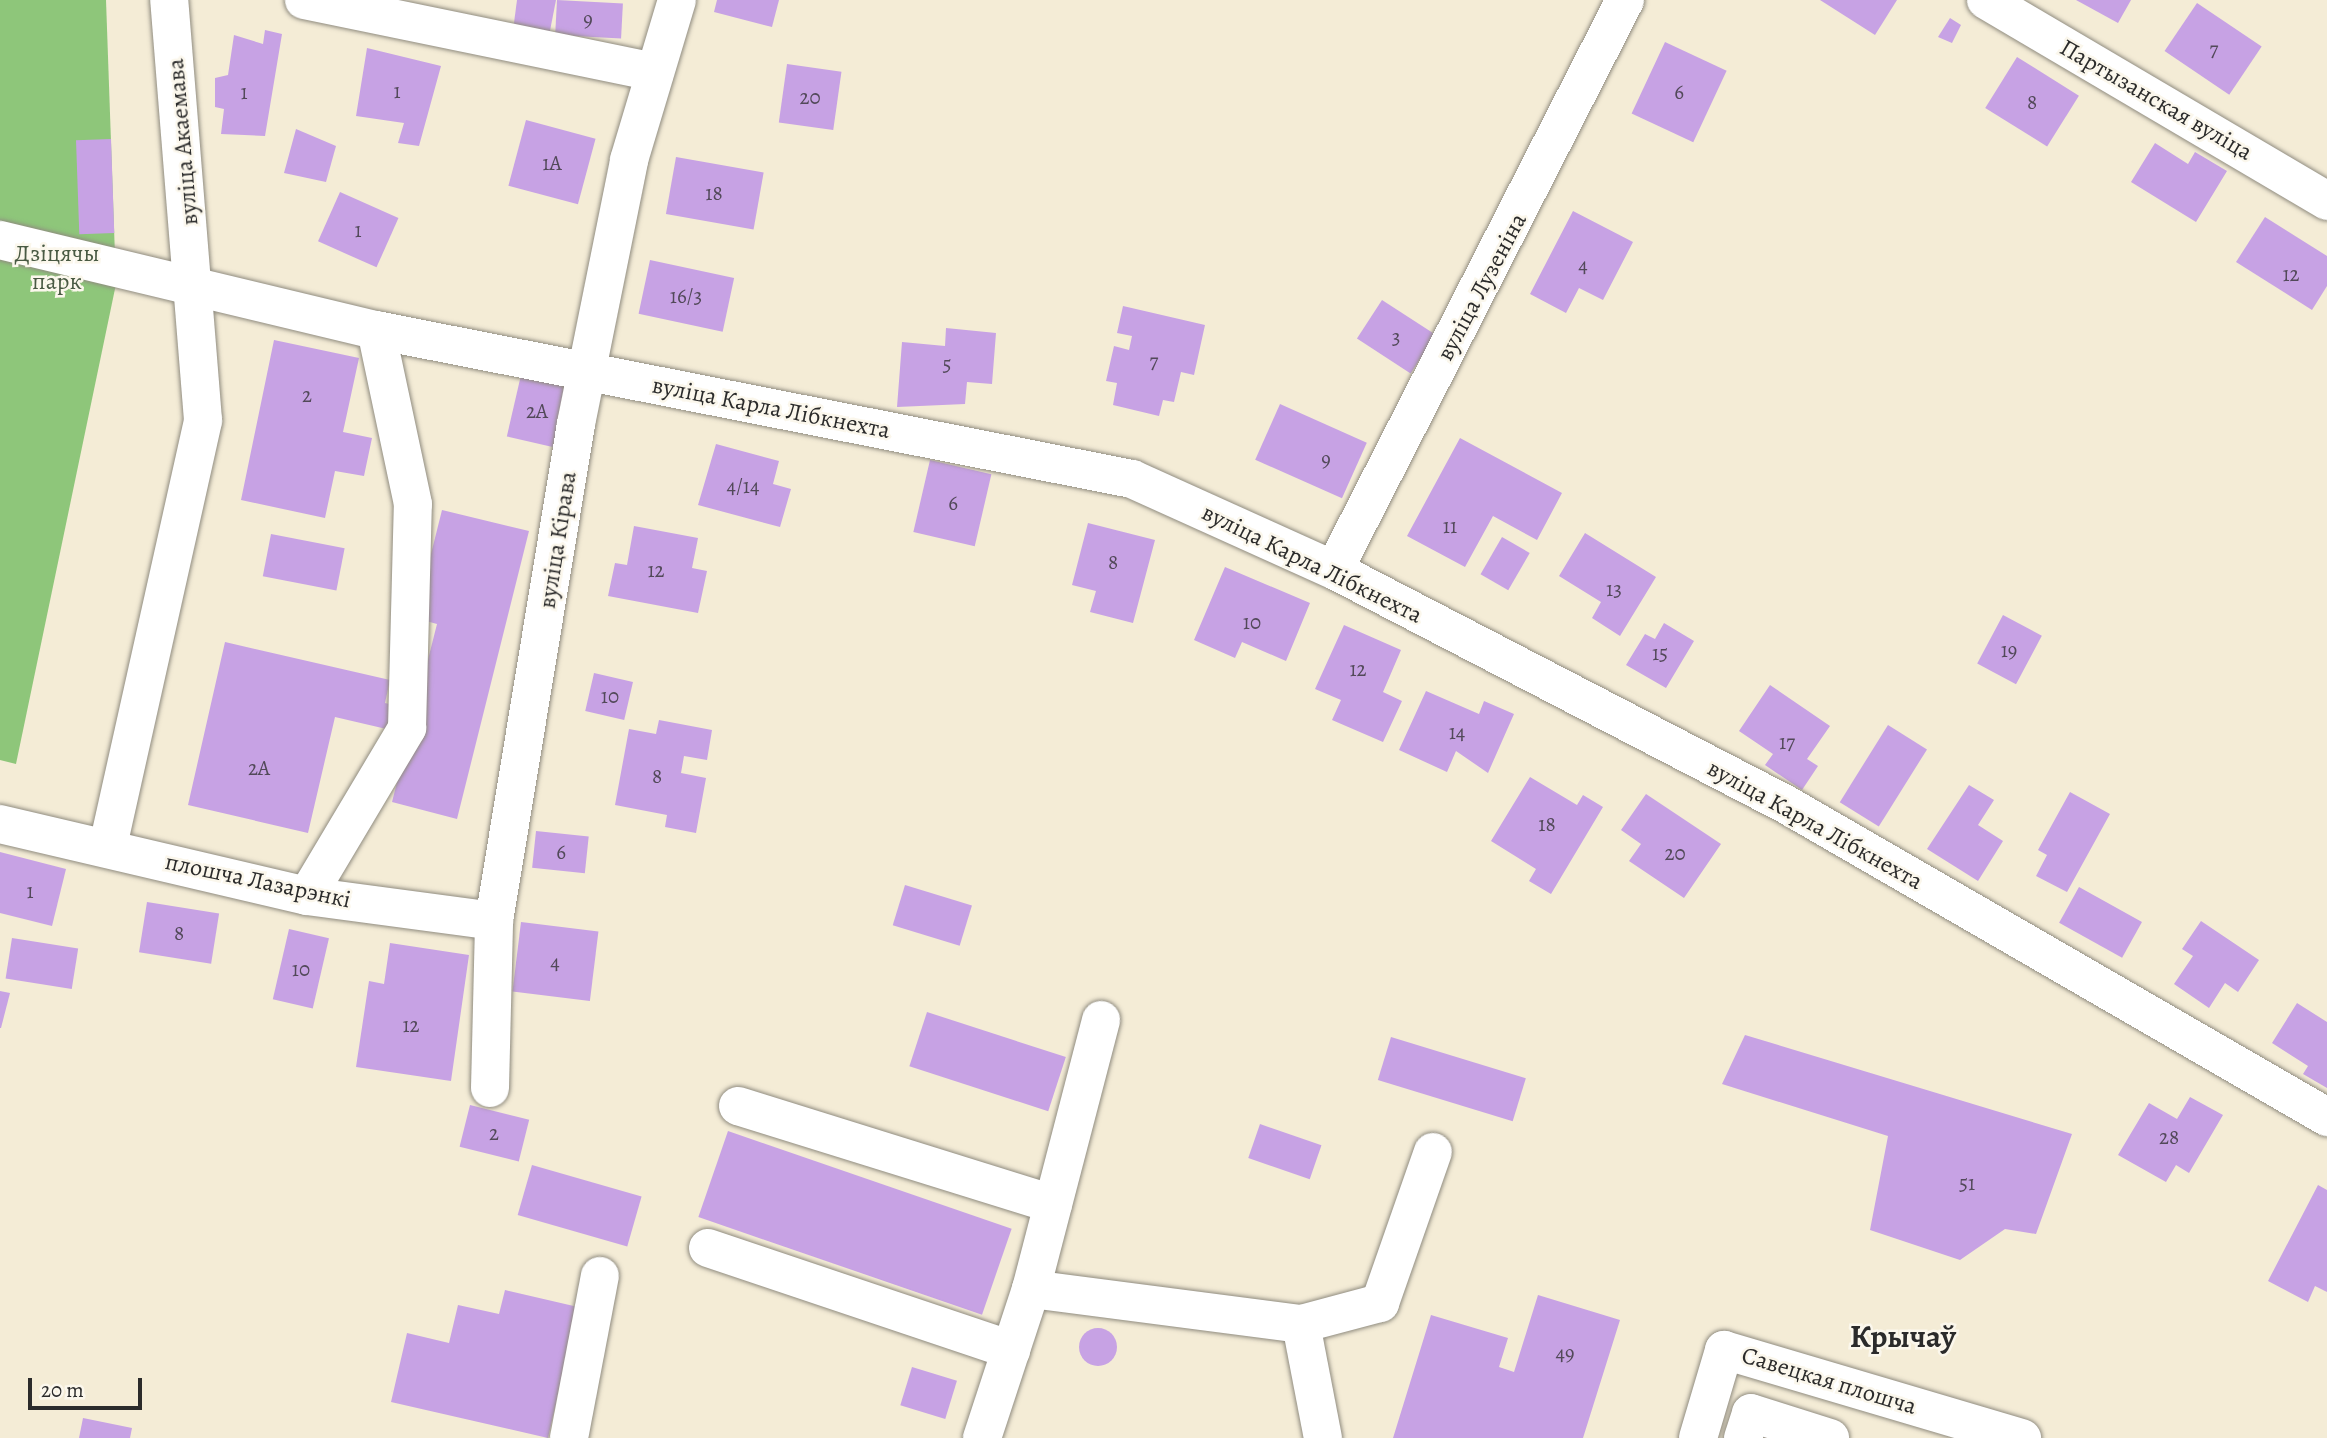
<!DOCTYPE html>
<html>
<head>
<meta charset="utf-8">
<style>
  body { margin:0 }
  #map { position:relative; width:2327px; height:1438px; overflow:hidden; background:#f4ecd6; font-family:Alegreya,serif }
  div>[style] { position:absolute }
  .green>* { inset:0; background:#8ec67a }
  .building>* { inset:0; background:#c7a2e4; transform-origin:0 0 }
  .round { border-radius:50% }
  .roads { filter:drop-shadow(0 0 2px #908c80) drop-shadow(0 0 2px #908c80) }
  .minor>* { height:38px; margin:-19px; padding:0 19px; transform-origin:19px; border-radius:19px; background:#fff }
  span { translate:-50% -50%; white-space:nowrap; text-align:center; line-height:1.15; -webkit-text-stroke:5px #fbf7ec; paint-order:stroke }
  .number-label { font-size:21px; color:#524959 }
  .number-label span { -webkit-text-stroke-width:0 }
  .street-label { font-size:24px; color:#2b2b2b }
  .park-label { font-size:24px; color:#495a43 }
  .district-label { font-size:32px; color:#2b2b2b; font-weight:700 }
  .scale { position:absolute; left:28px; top:1378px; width:114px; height:32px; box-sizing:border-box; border:4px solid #2b2b2b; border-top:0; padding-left:9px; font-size:21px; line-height:24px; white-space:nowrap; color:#2b2b2b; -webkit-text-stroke:5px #fbf7ec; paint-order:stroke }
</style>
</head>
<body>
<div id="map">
  <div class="green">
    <i style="clip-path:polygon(0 0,106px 0,116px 284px,16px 764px,0 760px)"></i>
  </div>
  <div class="building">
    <i style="clip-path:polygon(517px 0,556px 0,548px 41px,512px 38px)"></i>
    <i style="left:557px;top:0;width:66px;height:35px;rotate:3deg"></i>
    <i style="clip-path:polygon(717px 0,779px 0,772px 27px,714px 12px)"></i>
    <i style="clip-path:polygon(1820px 0,1897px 0,1875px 35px)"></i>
    <i style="clip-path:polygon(2076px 0,2131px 0,2118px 23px)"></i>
    <i style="left:2197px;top:3px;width:78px;height:58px;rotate:34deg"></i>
    <i style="clip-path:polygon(1950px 18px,1961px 25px,1952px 43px,1938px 37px)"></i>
    <i style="clip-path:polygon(265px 30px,282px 34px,265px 136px,221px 134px,224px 109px,215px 107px,215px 78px,228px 75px,234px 35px,263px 44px)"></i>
    <i style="left:1665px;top:42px;width:68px;height:79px;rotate:25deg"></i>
    <i style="clip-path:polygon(367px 48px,441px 66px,419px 146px,398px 143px,404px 123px,356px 116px)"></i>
    <i style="left:2017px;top:57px;width:73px;height:60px;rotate:32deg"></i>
    <i style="left:787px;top:64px;width:55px;height:59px;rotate:8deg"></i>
    <i style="left:526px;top:120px;width:72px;height:68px;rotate:15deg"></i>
    <i style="clip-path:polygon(296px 129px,336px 146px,326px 182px,284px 173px)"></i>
    <i style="left:111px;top:139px;width:94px;height:35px;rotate:88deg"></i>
    <i style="clip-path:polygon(2155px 143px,2188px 164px,2195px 152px,2227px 171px,2196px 222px,2131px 182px)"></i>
    <i style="left:676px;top:157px;width:89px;height:58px;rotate:10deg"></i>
    <i style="left:340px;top:192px;width:64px;height:54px;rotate:24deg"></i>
    <i style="clip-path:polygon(1573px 211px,1633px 242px,1603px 300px,1579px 288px,1566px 313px,1530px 294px)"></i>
    <i style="clip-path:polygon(2265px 217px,2327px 256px,2327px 286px,2312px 310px,2236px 262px)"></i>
    <i style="left:650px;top:260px;width:86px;height:55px;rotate:12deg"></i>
    <i style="left:1382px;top:300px;width:64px;height:46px;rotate:33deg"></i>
    <i style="clip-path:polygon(1123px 306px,1205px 325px,1194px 375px,1181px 372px,1174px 402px,1163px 400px,1159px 416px,1113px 405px,1117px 383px,1106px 381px,1114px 346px,1129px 350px,1132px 336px,1117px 333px)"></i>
    <i style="clip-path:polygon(946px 328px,996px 333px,992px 384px,967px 382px,965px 404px,897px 407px,902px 342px,945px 346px)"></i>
    <i style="clip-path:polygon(274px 340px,359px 358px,343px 432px,372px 438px,364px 476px,335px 471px,325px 518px,241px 500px)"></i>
    <i style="left:521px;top:375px;width:47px;height:63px;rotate:13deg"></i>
    <i style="left:1280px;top:404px;width:95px;height:61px;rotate:24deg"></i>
    <i style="clip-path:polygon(1460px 438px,1562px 493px,1537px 540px,1493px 516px,1465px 567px,1407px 536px)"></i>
    <i style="clip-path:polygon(716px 444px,779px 461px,773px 484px,791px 489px,780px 527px,698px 505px)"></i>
    <i style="left:930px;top:460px;width:63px;height:74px;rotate:13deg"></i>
    <i style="clip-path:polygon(442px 510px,529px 531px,457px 819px,392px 802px,437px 624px,415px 618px)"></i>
    <i style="clip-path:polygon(1088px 523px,1155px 540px,1133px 623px,1090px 612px,1096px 591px,1072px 585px)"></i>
    <i style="clip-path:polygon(634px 526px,698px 538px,692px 568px,707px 571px,698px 613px,608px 596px,615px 563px,627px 565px)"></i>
    <i style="clip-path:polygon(1585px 533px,1656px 577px,1620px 636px,1592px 618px,1601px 602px,1559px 576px)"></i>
    <i style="left:271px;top:534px;width:75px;height:43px;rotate:11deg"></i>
    <i style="left:1502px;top:537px;width:32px;height:43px;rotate:30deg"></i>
    <i style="clip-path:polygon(1225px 567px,1310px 603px,1286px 661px,1242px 642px,1235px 658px,1194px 640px)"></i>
    <i style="left:2003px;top:615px;width:44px;height:55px;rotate:28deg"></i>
    <i style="clip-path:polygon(1664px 623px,1694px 641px,1666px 688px,1626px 665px,1645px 634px,1655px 639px)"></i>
    <i style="clip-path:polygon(1344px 625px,1401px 650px,1383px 692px,1402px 701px,1383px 742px,1332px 720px,1341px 700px,1315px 689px)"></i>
    <i style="clip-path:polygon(225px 642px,390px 680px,385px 703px,401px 707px,395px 731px,335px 717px,308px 833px,188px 805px)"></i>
    <i style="left:594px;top:673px;width:40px;height:39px;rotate:13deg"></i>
    <i style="clip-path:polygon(1770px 685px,1830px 726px,1807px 759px,1818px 766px,1802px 790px,1765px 765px,1773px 754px,1739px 731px)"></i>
    <i style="clip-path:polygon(1426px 691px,1479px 714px,1484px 701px,1514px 714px,1488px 773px,1456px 751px,1447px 772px,1399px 750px)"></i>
    <i style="clip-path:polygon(659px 720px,712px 730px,707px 760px,684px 756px,681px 773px,706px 778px,696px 833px,665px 827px,667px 815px,615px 805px,629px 729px,656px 734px)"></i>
    <i style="left:1888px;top:725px;width:46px;height:91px;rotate:32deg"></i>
    <i style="clip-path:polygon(1530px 777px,1577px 805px,1583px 795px,1603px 807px,1551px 894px,1529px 881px,1536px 869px,1491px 841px)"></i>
    <i style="clip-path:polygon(1969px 785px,1994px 800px,1978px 825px,2003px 841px,1978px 881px,1927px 849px)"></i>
    <i style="clip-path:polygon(2070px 792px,2110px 814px,2067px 892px,2036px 876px,2047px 855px,2038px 850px)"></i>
    <i style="clip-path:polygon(1646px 794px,1721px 844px,1684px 898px,1629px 861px,1641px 844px,1621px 830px)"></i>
    <i style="left:536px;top:831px;width:53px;height:37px;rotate:6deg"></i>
    <i style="clip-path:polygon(0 852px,66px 869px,52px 926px,0 913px)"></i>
    <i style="left:905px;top:885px;width:70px;height:42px;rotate:17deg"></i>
    <i style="left:2079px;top:887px;width:72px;height:41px;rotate:29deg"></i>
    <i style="left:147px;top:902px;width:73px;height:51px;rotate:9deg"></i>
    <i style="clip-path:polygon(2201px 921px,2259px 960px,2238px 992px,2225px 983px,2209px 1008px,2174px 984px,2193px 956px,2182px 949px)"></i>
    <i style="left:521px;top:922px;width:78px;height:70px;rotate:7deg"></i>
    <i style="left:289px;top:929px;width:41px;height:72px;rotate:13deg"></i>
    <i style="left:12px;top:938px;width:67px;height:41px;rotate:9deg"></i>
    <i style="clip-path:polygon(390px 943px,469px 955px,451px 1081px,356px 1067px,369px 981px,384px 984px)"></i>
    <i style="clip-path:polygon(0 991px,10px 993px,1px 1028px,0 1028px)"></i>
    <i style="clip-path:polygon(2297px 1003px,2327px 1022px,2327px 1088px,2303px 1074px,2308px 1066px,2272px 1043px)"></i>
    <i style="left:927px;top:1012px;width:146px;height:57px;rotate:18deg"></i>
    <i style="clip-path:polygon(1745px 1035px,2072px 1134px,2036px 1234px,2005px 1229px,1960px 1260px,1870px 1230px,1888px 1136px,1722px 1084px)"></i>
    <i style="left:1391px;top:1037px;width:141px;height:45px;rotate:17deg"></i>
    <i style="clip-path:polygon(2190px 1097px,2223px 1115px,2189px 1173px,2176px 1165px,2166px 1182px,2118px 1155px,2149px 1103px,2177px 1119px)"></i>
    <i style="left:470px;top:1105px;width:61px;height:43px;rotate:14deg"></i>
    <i style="left:1260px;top:1124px;width:65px;height:36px;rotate:19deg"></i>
    <i style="left:728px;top:1131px;width:300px;height:91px;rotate:19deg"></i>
    <i style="left:532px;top:1165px;width:114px;height:52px;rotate:16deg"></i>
    <i style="clip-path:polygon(2318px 1185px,2327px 1190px,2327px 1292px,2315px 1286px,2308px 1302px,2268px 1281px)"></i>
    <i style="clip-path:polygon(505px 1290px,578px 1307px,548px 1438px,391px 1402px,407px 1333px,449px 1343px,458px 1305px,499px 1314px)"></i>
    <i style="clip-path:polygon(1538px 1295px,1620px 1320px,1583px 1438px,1393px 1438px,1431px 1315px,1508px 1338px,1499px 1367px,1514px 1372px)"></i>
    <i class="round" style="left:1079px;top:1328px;width:38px;height:38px"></i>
    <i style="left:912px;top:1367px;width:47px;height:40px;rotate:17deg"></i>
    <i style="clip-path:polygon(83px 1418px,132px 1428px,130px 1438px,79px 1438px)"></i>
  </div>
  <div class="roads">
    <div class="minor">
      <i style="left:304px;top:0;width:358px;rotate:11.6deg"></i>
      <i style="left:1986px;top:0;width:396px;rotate:30.5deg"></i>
      <i style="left:0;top:240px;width:387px;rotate:13.5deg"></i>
      <i style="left:376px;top:330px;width:771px;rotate:11.15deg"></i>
      <i style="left:1132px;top:479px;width:222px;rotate:24.3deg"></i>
      <i style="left:1334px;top:570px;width:510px;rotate:27.42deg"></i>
      <i style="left:1787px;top:805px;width:624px;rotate:30.02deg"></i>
      <i style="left:1334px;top:570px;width:640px;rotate:-62.95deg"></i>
      <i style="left:0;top:824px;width:315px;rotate:13.2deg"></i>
      <i style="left:307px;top:896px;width:189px;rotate:7.6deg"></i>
      <i style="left:108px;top:846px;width:436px;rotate:-77.4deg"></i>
      <i style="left:203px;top:420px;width:421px;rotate:-94.6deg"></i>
      <i style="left:307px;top:896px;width:196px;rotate:-59.2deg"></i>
      <i style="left:407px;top:728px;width:224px;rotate:-88.5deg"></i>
      <i style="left:413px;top:504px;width:178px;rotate:-102deg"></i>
      <i style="left:490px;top:1088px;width:167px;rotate:-88.6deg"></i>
      <i style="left:494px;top:921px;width:504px;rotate:-80.63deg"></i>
      <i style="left:576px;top:424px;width:269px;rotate:-78.6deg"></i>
      <i style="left:629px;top:160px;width:167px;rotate:-73.3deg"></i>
      <i style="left:738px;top:1106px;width:330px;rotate:17.3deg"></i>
      <i style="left:708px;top:1248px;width:320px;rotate:18.6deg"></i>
      <i style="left:1031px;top:1289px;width:272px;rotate:7.4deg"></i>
      <i style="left:1301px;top:1324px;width:82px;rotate:-14.9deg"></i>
      <i style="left:1380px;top:1303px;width:160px;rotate:-70.7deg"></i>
      <i style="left:1301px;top:1324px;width:116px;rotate:79.1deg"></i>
      <i style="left:569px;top:1438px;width:165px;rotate:-79.2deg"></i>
      <i style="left:982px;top:1438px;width:157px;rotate:-71.8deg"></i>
      <i style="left:1031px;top:1289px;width:278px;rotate:-75.4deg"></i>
      <i style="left:1698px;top:1438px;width:92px;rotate:-73.5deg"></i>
      <i style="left:1724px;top:1350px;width:311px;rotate:16.5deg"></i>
      <i style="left:1743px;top:1438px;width:26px;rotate:-72deg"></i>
      <i style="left:1751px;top:1413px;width:83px;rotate:17.6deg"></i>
    </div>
  </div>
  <div class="number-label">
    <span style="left:588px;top:19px">9</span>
    <span style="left:2214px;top:49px">7</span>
    <span style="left:397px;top:91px">1</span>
    <span style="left:244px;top:92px">1</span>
    <span style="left:1679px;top:92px">6</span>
    <span style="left:810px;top:97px">20</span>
    <span style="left:2032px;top:102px">8</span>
    <span style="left:552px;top:163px">1А</span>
    <span style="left:714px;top:193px">18</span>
    <span style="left:358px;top:230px">1</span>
    <span style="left:1583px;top:265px">4</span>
    <span style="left:2291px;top:274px">12</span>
    <span style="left:686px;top:296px">16/3</span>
    <span style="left:1396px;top:337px">3</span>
    <span style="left:1154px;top:361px">7</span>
    <span style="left:947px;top:364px">5</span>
    <span style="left:307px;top:395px">2</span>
    <span style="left:537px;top:411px">2А</span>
    <span style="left:1326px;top:459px">9</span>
    <span style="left:743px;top:486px">4/14</span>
    <span style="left:953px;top:503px">6</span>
    <span style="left:1450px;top:526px">11</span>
    <span style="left:1113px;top:562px">8</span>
    <span style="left:656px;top:570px">12</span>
    <span style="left:1614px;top:589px">13</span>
    <span style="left:1252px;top:622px">10</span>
    <span style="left:2009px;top:650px">19</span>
    <span style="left:1660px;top:653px">15</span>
    <span style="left:1358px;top:669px">12</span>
    <span style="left:610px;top:696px">10</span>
    <span style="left:1457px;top:732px">14</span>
    <span style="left:1787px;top:742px">17</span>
    <span style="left:259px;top:768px">2А</span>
    <span style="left:657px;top:776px">8</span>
    <span style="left:1547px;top:824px">18</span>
    <span style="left:561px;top:852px">6</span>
    <span style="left:1675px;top:853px">20</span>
    <span style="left:30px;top:891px">1</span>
    <span style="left:179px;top:933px">8</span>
    <span style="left:555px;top:962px">4</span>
    <span style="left:301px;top:969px">10</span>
    <span style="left:411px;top:1025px">12</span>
    <span style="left:494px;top:1133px">2</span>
    <span style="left:2169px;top:1137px">28</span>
    <span style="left:1967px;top:1183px">51</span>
    <span style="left:1565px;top:1353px">49</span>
  </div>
  <div class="street-label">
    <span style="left:2156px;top:100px;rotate:30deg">Партызанская вуліца</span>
    <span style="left:183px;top:142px;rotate:-95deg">вуліца Акаемава</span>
    <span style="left:1482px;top:287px;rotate:-62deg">вуліца Лузеніна</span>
    <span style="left:771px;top:408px;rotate:11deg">вуліца Карла Лібкнехта</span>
    <span style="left:558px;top:540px;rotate:-81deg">вуліца Кірава</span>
    <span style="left:1312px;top:564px;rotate:26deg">вуліца Карла Лібкнехта</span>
    <span style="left:1815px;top:825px;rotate:29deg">вуліца Карла Лібкнехта</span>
    <span style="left:258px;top:881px;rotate:12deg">плошча Лазарэнкі</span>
    <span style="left:1829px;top:1381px;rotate:17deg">Савецкая плошча</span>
  </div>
  <div class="park-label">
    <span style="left:57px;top:268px">Дзіцячы<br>парк</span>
  </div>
  <div class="district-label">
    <span style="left:1903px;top:1336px">Крычаў</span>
  </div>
  <div class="scale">20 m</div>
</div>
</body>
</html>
